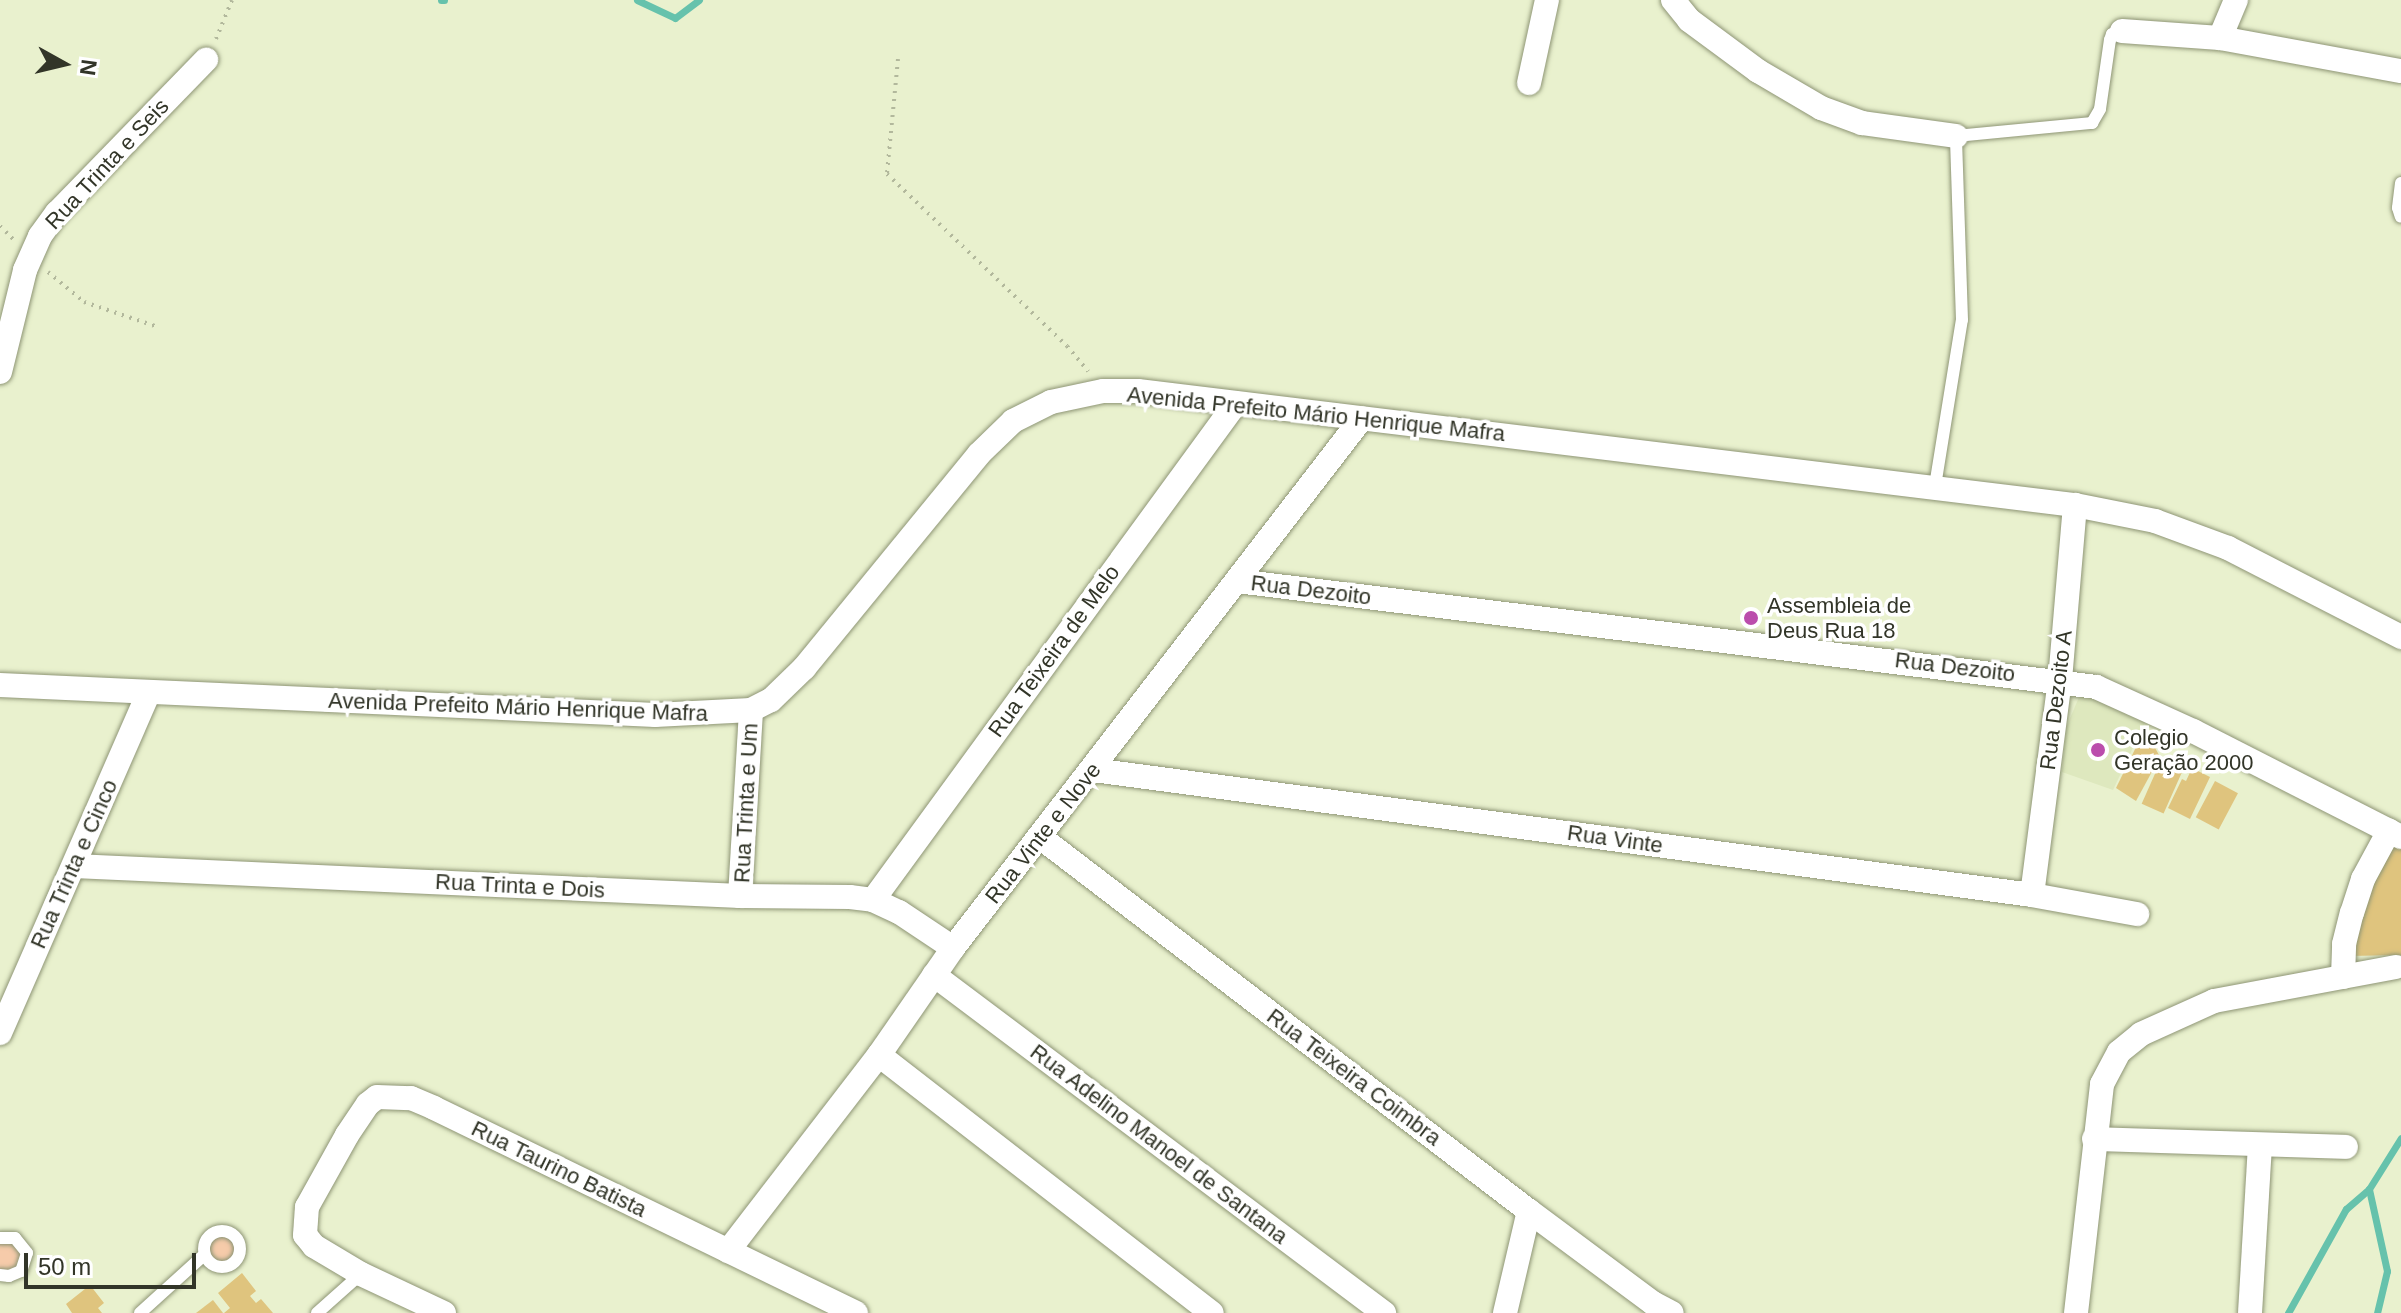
<!DOCTYPE html>
<html>
<head>
<meta charset="utf-8">
<style>
  body { margin:0 }
  #map { position:relative; width:2401px; height:1313px; overflow:hidden; background:#e9f1ce; font-family:Helvetica,sans-serif }
  div>[style] { position:absolute }
  .built>* { inset:0; background:#dee8be }
  .green>* { inset:0; background:#f6cbaa }
  .round { border-radius:50% }
  .stream>* { height:7px; margin:-3.5px; padding:0 3.5px; transform-origin:3.5px; border-radius:3.5px; background:#66c2ac }
  .building>* { inset:0; background:#dfc47e; transform-origin:0 0 }
  .path>* { height:4px; margin-top:-2px; transform-origin:0; background:repeating-linear-gradient(90deg,#b2b89c 0 2px,transparent 0 8px) }
  .roads { filter:drop-shadow(0 0 2px #8e9575) drop-shadow(0 0 2px #8e9575) }
  .service>* { height:12px; margin:-6px; padding:0 6px; transform-origin:6px; border-radius:6px; background:#fff }
  .service>.ring { margin:-6px; padding:0; box-sizing:content-box; background:none; border:12px solid #fff; border-radius:50% }
  .minor>* { height:24px; margin:-12px; padding:0 12px; transform-origin:12px; border-radius:12px; background:#fff }
  .dots>* { width:22px; height:22px; translate:-50% -50%; box-sizing:border-box; border:4px solid #fff; border-radius:50% }
  span { translate:-50% -50%; white-space:nowrap; text-align:center; line-height:1.15; -webkit-text-stroke:7px #fff; paint-order:stroke }
  .street-label { font-size:22px; color:#323528 }
  .poi-label { font-size:22px; color:#323528 }
  .left { translate:0 -50%; text-align:left }
  .north { position:absolute; left:24px; top:24px; width:80px; height:80px; -webkit-text-stroke:6px #fff; paint-order:stroke; rotate:98deg; font-size:22px; font-weight:700; line-height:32px; text-align:center; color:#323528 }
  .north::after { content:''; display:block; margin:auto; width:28px; height:36px; background:#323528; clip-path:polygon(50% 0,100% 100%,50% 72%,0 100%) }
  .scale { position:absolute; left:24px; top:1253px; width:172px; height:36px; box-sizing:border-box; border:4px solid #323528; border-top:0; padding-left:10px; font-size:24px; line-height:28px; white-space:nowrap; color:#323528; -webkit-text-stroke:6px #fff; paint-order:stroke }
</style>
</head>
<body>
<div id="map">
  <div class="built">
    <i style="clip-path:polygon(2082px 690px,2147px 718px,2113px 790px,2062px 772px,2066px 728px)"></i>
  </div>
  <div class="green">
    <i class="round" style="left:204px;top:1231px;width:36px;height:36px"></i>
    <i style="clip-path:polygon(0 1238px,15px 1238px,25px 1266px,0 1275px)"></i>
  </div>
  <div class="stream">
    <i style="left:441px;top:0;width:3px"></i>
    <i style="left:637px;top:0;width:42px;rotate:25.3deg"></i>
    <i style="left:675px;top:18px;width:30px;rotate:-37deg"></i>
    <i style="left:2288px;top:1313px;width:119px;rotate:-60.9deg"></i>
    <i style="left:2346px;top:1209px;width:30px;rotate:-41deg"></i>
    <i style="left:2377px;top:1313px;width:43px;rotate:-76.6deg"></i>
    <i style="left:2387px;top:1271px;width:84px;rotate:-102.4deg"></i>
    <i style="left:2369px;top:1189px;width:60px;rotate:-57.9deg"></i>
  </div>
  <div class="building">
    <i style="clip-path:polygon(2142px 735px,2151px 740px,2160px 757px,2136px 801px,2116px 788px)"></i>
    <i style="left:2162px;top:758px;width:24px;height:50px;rotate:24deg"></i>
    <i style="clip-path:polygon(2192px 768px,2210px 777px,2190px 819px,2168px 808px,2182px 779px,2186px 781px)"></i>
    <i style="left:2215px;top:781px;width:26px;height:41px;rotate:28deg"></i>
    <i style="clip-path:polygon(2395px 843px,2401px 848px,2401px 955px,2349px 956px,2362px 908px)"></i>
    <i style="clip-path:polygon(242px 1273px,256px 1291px,250px 1296px,256px 1303px,261px 1299px,273px 1313px,224px 1313px,230px 1308px,218px 1293px)"></i>
    <i style="clip-path:polygon(90px 1285px,104px 1303px,98px 1308px,102px 1313px,72px 1313px,66px 1304px)"></i>
    <i style="clip-path:polygon(213px 1300px,223px 1313px,196px 1313px)"></i>
  </div>
  <div class="path">
    <i style="left:216px;top:39px;width:42px;rotate:-67.7deg"></i>
    <i style="left:898px;top:59px;width:116px;rotate:95.5deg"></i>
    <i style="left:887px;top:174px;width:249px;rotate:43.7deg"></i>
    <i style="left:1067px;top:346px;width:33px;rotate:50deg"></i>
    <i style="left:0;top:226px;width:21px;rotate:45deg"></i>
    <i style="left:48px;top:272px;width:47px;rotate:39.8deg"></i>
    <i style="left:84px;top:302px;width:78px;rotate:18.7deg"></i>
  </div>
  <div class="roads">
    <div class="service">
      <i style="left:2401px;top:183px;width:25px;rotate:97deg"></i>
      <i style="left:2398px;top:208px;width:9px;rotate:72deg"></i>
      <i style="left:1935px;top:486px;width:168px;rotate:-80.8deg"></i>
      <i style="left:1962px;top:320px;width:184px;rotate:-91.9deg"></i>
      <i style="left:1956px;top:136px;width:137px;rotate:-5.5deg"></i>
      <i style="left:2092px;top:123px;width:16px;rotate:-60deg"></i>
      <i style="left:2100px;top:109px;width:70px;rotate:-81.8deg"></i>
      <i style="left:2110px;top:40px;width:6px;rotate:-72deg"></i>
      <i style="left:2112px;top:34px;width:10px;rotate:-17deg"></i>
      <i class="ring" style="left:204px;top:1231px;width:24px;height:24px"></i>
      <i style="left:0;top:1238px;width:15px"></i>
      <i style="left:15px;top:1238px;width:19px;rotate:51deg"></i>
      <i style="left:27px;top:1253px;width:19px;rotate:108deg"></i>
      <i style="left:21px;top:1271px;width:13px;rotate:157deg"></i>
      <i style="left:9px;top:1276px;width:9px;rotate:-174deg"></i>
      <i style="left:140px;top:1313px;width:86px;rotate:-42.2deg"></i>
      <i style="left:317px;top:1313px;width:59px;rotate:-41.6deg"></i>
    </div>
    <div class="minor">
      <i style="left:1673px;top:0;width:26px;rotate:51deg"></i>
      <i style="left:1689px;top:20px;width:86px;rotate:36.5deg"></i>
      <i style="left:1758px;top:71px;width:73px;rotate:30.4deg"></i>
      <i style="left:1821px;top:108px;width:44px;rotate:20.1deg"></i>
      <i style="left:1862px;top:123px;width:95px;rotate:7.9deg"></i>
      <i style="left:2122px;top:31px;width:98px;rotate:4.1deg"></i>
      <i style="left:2220px;top:38px;width:183px;rotate:10.4deg"></i>
      <i style="left:2220px;top:38px;width:41px;rotate:-67.2deg"></i>
      <i style="left:1529px;top:83px;width:85px;rotate:-77.8deg"></i>
      <i style="left:0;top:372px;width:105px;rotate:-76.2deg"></i>
      <i style="left:25px;top:270px;width:37px;rotate:-66deg"></i>
      <i style="left:40px;top:236px;width:29px;rotate:-54deg"></i>
      <i style="left:57px;top:213px;width:214px;rotate:-45.8deg"></i>
      <i style="left:1237px;top:581px;width:866px;rotate:7.03deg"></i>
      <i style="left:2096px;top:687px;width:107px;rotate:24.4deg"></i>
      <i style="left:2193px;top:731px;width:233px;rotate:27deg"></i>
      <i style="left:0;top:685px;width:656px;rotate:2.62deg"></i>
      <i style="left:655px;top:715px;width:96px;rotate:-3deg"></i>
      <i style="left:751px;top:710px;width:22px;rotate:-27deg"></i>
      <i style="left:771px;top:700px;width:46px;rotate:-44.1deg"></i>
      <i style="left:804px;top:668px;width:276px;rotate:-50.7deg"></i>
      <i style="left:979px;top:454px;width:47px;rotate:-44.1deg"></i>
      <i style="left:1013px;top:421px;width:42px;rotate:-26.6deg"></i>
      <i style="left:1051px;top:402px;width:53px;rotate:-11.9deg"></i>
      <i style="left:1103px;top:391px;width:35px"></i>
      <i style="left:1138px;top:391px;width:944px;rotate:6.94deg"></i>
      <i style="left:2075px;top:505px;width:82px;rotate:11.3deg"></i>
      <i style="left:2155px;top:521px;width:78px;rotate:20.3deg"></i>
      <i style="left:2228px;top:548px;width:195px;rotate:27.2deg"></i>
      <i style="left:1093px;top:770px;width:947px;rotate:7.58deg"></i>
      <i style="left:2032px;top:895px;width:107px;rotate:10.3deg"></i>
      <i style="left:1040px;top:837px;width:616px;rotate:37.41deg"></i>
      <i style="left:1529px;top:1211px;width:154px;rotate:36.6deg"></i>
      <i style="left:1653px;top:1303px;width:21px;rotate:28deg"></i>
      <i style="left:74px;top:866px;width:667px;rotate:2.58deg"></i>
      <i style="left:740px;top:896px;width:110px;rotate:0.5deg"></i>
      <i style="left:850px;top:897px;width:23px;rotate:7deg"></i>
      <i style="left:873px;top:900px;width:29px;rotate:25deg"></i>
      <i style="left:899px;top:912px;width:65px;rotate:33.7deg"></i>
      <i style="left:2032px;top:895px;width:217px;rotate:-82.6deg"></i>
      <i style="left:2060px;top:680px;width:176px;rotate:-85.1deg"></i>
      <i style="left:740px;top:896px;width:186px;rotate:-86.6deg"></i>
      <i style="left:873px;top:900px;width:615px;rotate:-53.86deg"></i>
      <i style="left:934px;top:975px;width:563px;rotate:36.91deg"></i>
      <i style="left:2343px;top:977px;width:33px;rotate:-88deg"></i>
      <i style="left:2344px;top:944px;width:32px;rotate:-76deg"></i>
      <i style="left:2352px;top:913px;width:36px;rotate:-72deg"></i>
      <i style="left:2363px;top:879px;width:55px;rotate:-61.6deg"></i>
      <i style="left:0;top:1033px;width:370px;rotate:-66.4deg"></i>
      <i style="left:879px;top:1055px;width:421px;rotate:37.8deg"></i>
      <i style="left:2094px;top:1139px;width:252px;rotate:1.8deg"></i>
      <i style="left:728px;top:1251px;width:247px;rotate:-52.4deg"></i>
      <i style="left:879px;top:1055px;width:130px;rotate:-55.3deg"></i>
      <i style="left:953px;top:948px;width:669px;rotate:-52.34deg"></i>
      <i style="left:444px;top:1313px;width:92px;rotate:-154.8deg"></i>
      <i style="left:361px;top:1274px;width:55px;rotate:-149.2deg"></i>
      <i style="left:314px;top:1246px;width:14px;rotate:-129deg"></i>
      <i style="left:305px;top:1235px;width:28px;rotate:-86deg"></i>
      <i style="left:307px;top:1207px;width:82px;rotate:-60.9deg"></i>
      <i style="left:347px;top:1135px;width:37px;rotate:-56deg"></i>
      <i style="left:368px;top:1104px;width:11px;rotate:-38deg"></i>
      <i style="left:377px;top:1097px;width:34px;rotate:2deg"></i>
      <i style="left:411px;top:1098px;width:25px;rotate:23deg"></i>
      <i style="left:434px;top:1108px;width:469px;rotate:25.9deg"></i>
      <i style="left:1505px;top:1313px;width:105px;rotate:-76.8deg"></i>
      <i style="left:2076px;top:1313px;width:230px;rotate:-83.5deg"></i>
      <i style="left:2102px;top:1084px;width:36px;rotate:-62deg"></i>
      <i style="left:2119px;top:1052px;width:28px;rotate:-39deg"></i>
      <i style="left:2141px;top:1034px;width:80px;rotate:-24.3deg"></i>
      <i style="left:2214px;top:1001px;width:185px;rotate:-10.6deg"></i>
      <i style="left:2250px;top:1313px;width:166px;rotate:-86.6deg"></i>
    </div>
  </div>
  <div class="dots">
    <i style="left:1751px;top:618px;background:#bb4dac"></i>
    <i style="left:2098px;top:750px;background:#bb4dac"></i>
  </div>
  <div class="street-label">
    <span style="left:107px;top:164px;rotate:-47deg">Rua Trinta e Seis</span>
    <span style="left:1316px;top:414px;rotate:6deg">Avenida Prefeito Mário Henrique Mafra</span>
    <span style="left:1311px;top:590px;rotate:7deg">Rua Dezoito</span>
    <span style="left:1054px;top:651px;rotate:-54deg">Rua Teixeira de Melo</span>
    <span style="left:1955px;top:667px;rotate:7deg">Rua Dezoito</span>
    <span style="left:2056px;top:700px;rotate:-83deg">Rua Dezoito A</span>
    <span style="left:518px;top:707px;rotate:2deg">Avenida Prefeito Mário Henrique Mafra</span>
    <span style="left:746px;top:803px;rotate:-87deg">Rua Trinta e Um</span>
    <span style="left:1043px;top:833px;rotate:-52deg">Rua Vinte e Nove</span>
    <span style="left:1615px;top:839px;rotate:8deg">Rua Vinte</span>
    <span style="left:74px;top:864px;rotate:-66deg">Rua Trinta e Cinco</span>
    <span style="left:520px;top:886px;rotate:3deg">Rua Trinta e Dois</span>
    <span style="left:1354px;top:1077px;rotate:37deg">Rua Teixeira Coimbra</span>
    <span style="left:1159px;top:1144px;rotate:37deg">Rua Adelino Manoel de Santana</span>
    <span style="left:559px;top:1169px;rotate:26deg">Rua Taurino Batista</span>
  </div>
  <div class="poi-label">
    <span class="left" style="left:1767px;top:618px">Assembleia de<br>Deus Rua 18</span>
    <span class="left" style="left:2114px;top:750px">Colegio<br>Geração 2000</span>
  </div>
  <div class="north">N</div>
  <div class="scale">50 m</div>
</div>
</body>
</html>
